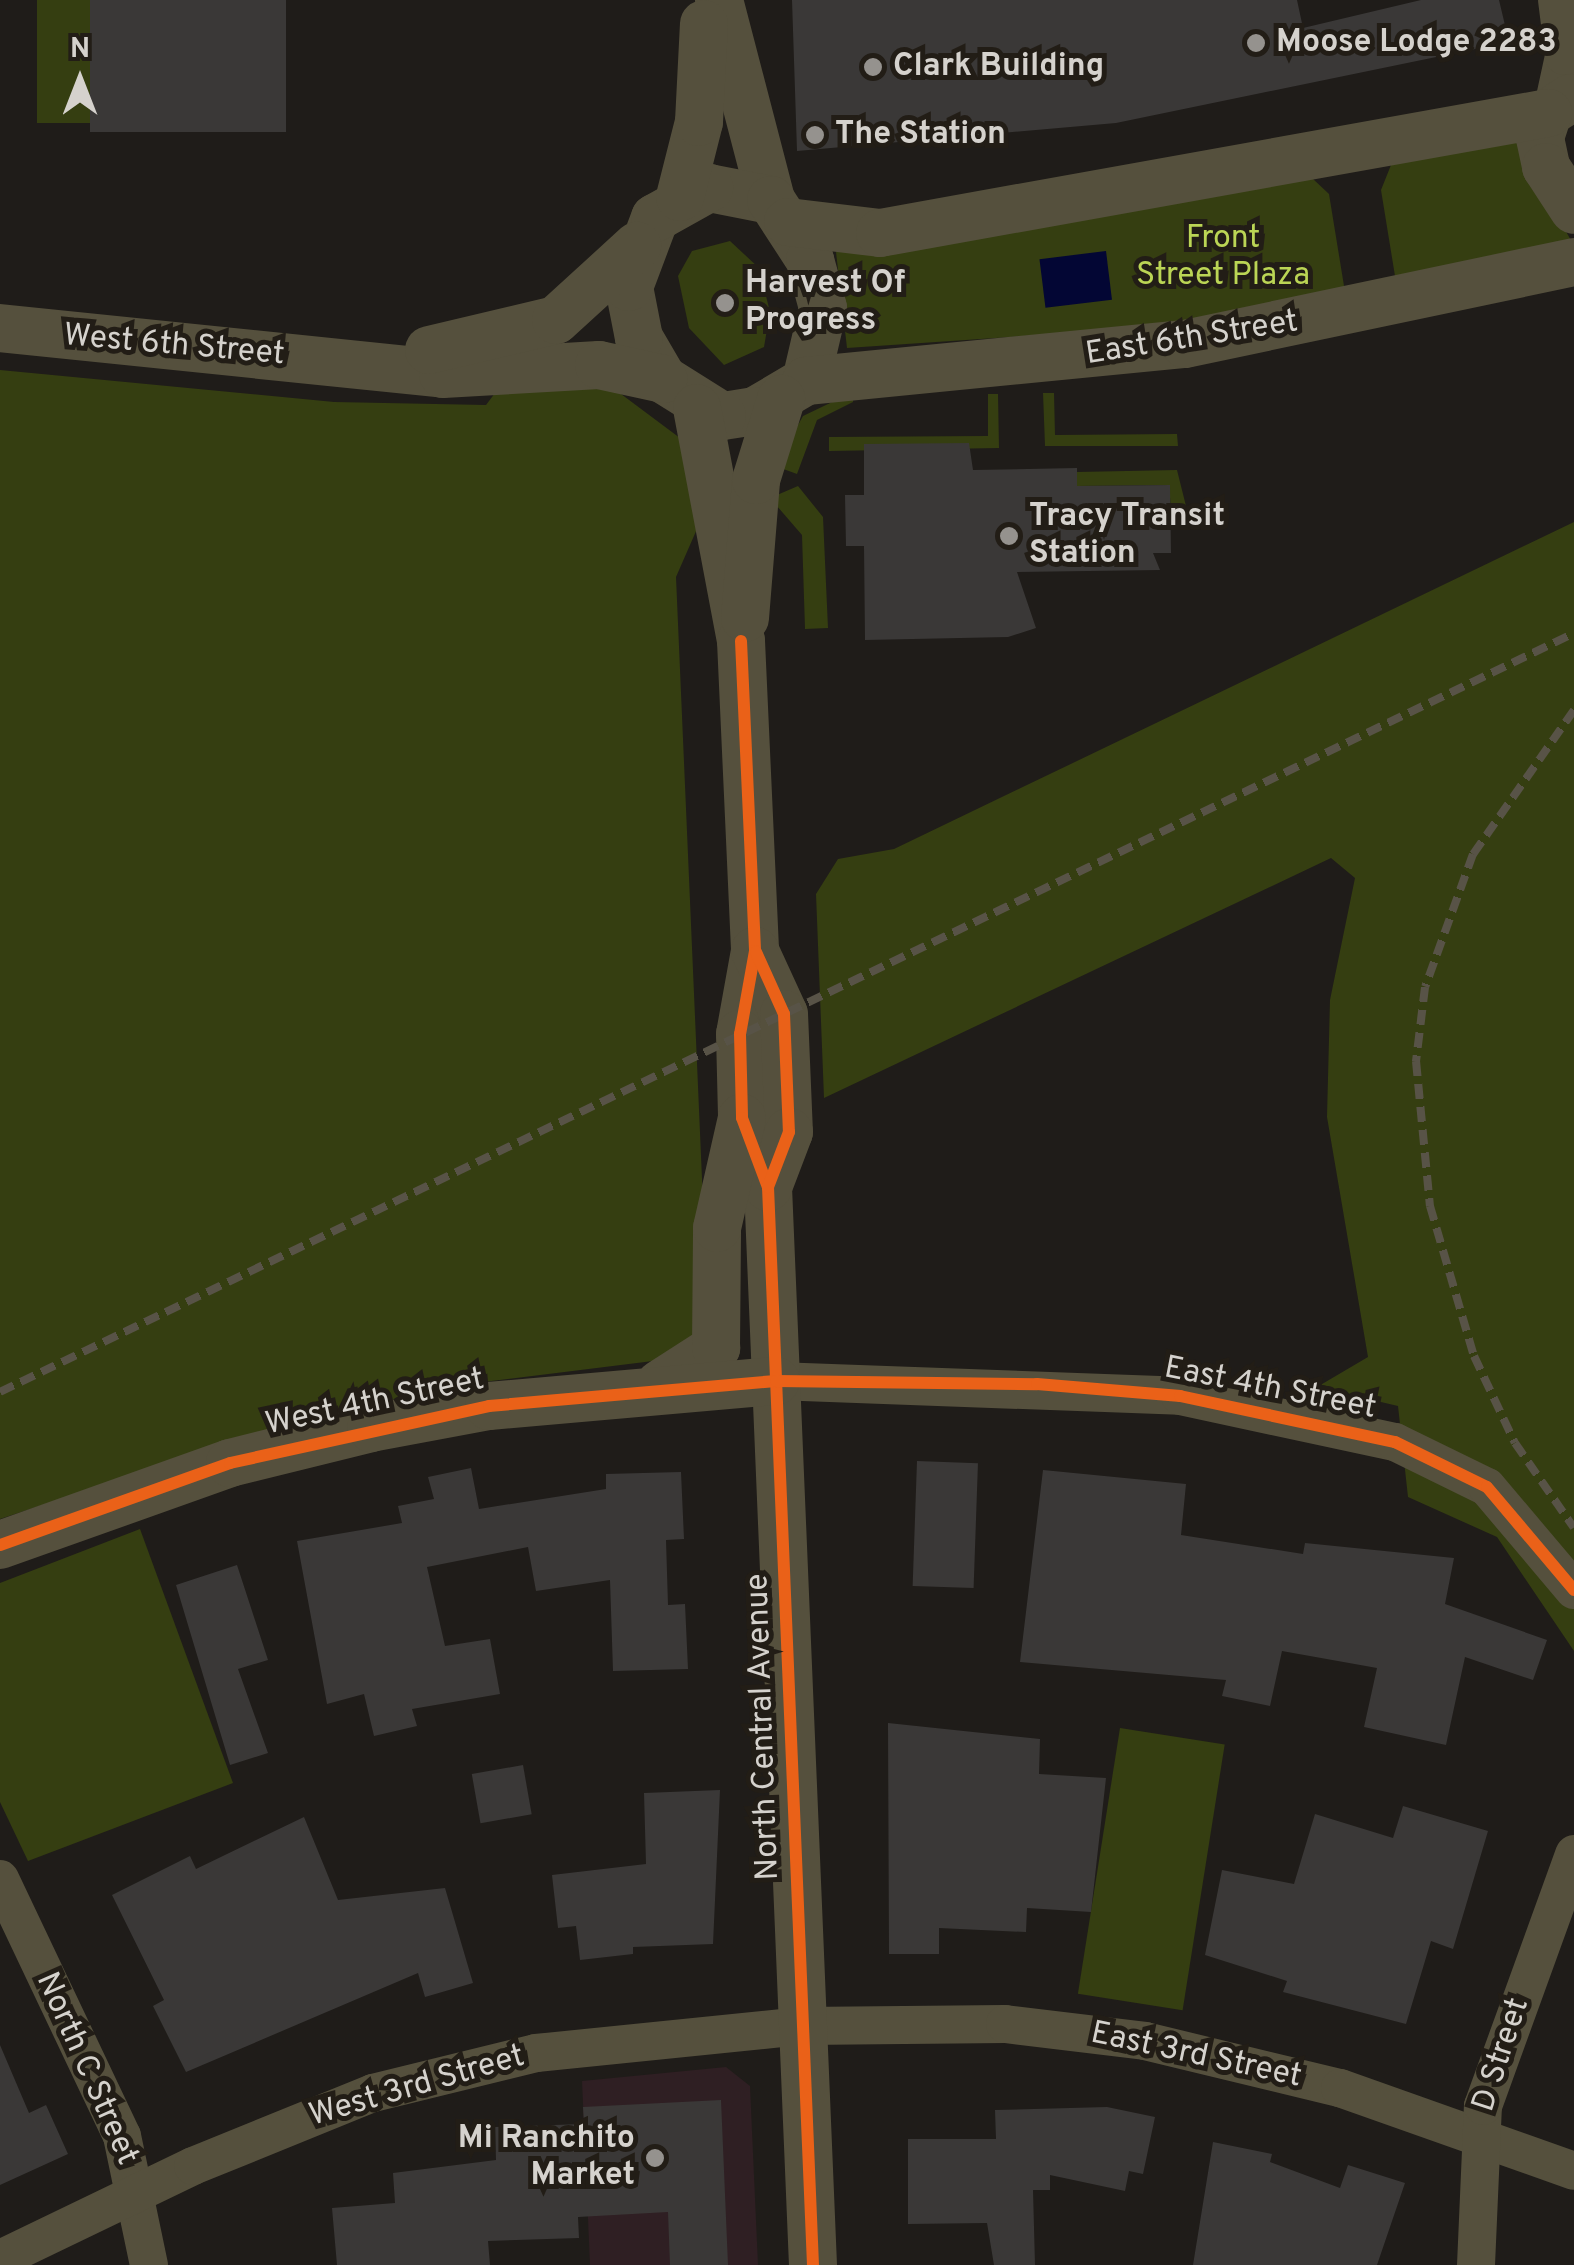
<!DOCTYPE html>
<html>
<head>
<meta charset="utf-8">
<style>
  body { margin:0 }
  #map { position:relative; width:1574px; height:2265px; overflow:hidden; background:#1f1c19; font-family:Overpass,sans-serif }
  div>[style] { position:absolute }
  .commercial>* { inset:0; background:#2f1f23 }
  .green>* { inset:0; background:#353e11; transform-origin:0 0 }
  .water>* { inset:0; background:#030634; transform-origin:0 0 }
  .building>* { inset:0; background:#3a3837; transform-origin:0 0 }
  .minor>* { height:38px; margin:-19px; padding:0 19px; transform-origin:19px; border-radius:19px; background:#55503d }
  .tertiary>* { height:48px; margin:-24px; padding:0 24px; transform-origin:24px; border-radius:24px; background:#55503d }
  .rail>* { height:8px; margin-top:-4px; transform-origin:0; background:repeating-linear-gradient(90deg,#585347 0 15px,transparent 0 23px) }
  .cycleway>* { height:12px; margin:-6px; padding:0 6px; transform-origin:6px; border-radius:6px; background:#ea6118 }
  .dots>* { width:28px; height:28px; translate:-50% -50%; box-sizing:border-box; border:5px solid #221d16; border-radius:50% }
  span { translate:-50% -50%; white-space:nowrap; text-align:center; line-height:1.15; -webkit-text-stroke:10px #221d16; paint-order:stroke }
  .poi-label { font-size:32px; color:#d5d2cd; font-weight:700 }
  .left { translate:0 -50%; text-align:left }
  .right { translate:-100% -50%; text-align:right }
  .park-label { font-size:32px; color:#bbd555 }
  .street-label { font-size:32px; color:#d5d2cd }
  .north { position:absolute; left:30px; top:30px; width:100px; height:100px; -webkit-text-stroke:8px #221d16; paint-order:stroke; rotate:0deg; font-size:28px; font-weight:700; line-height:40px; text-align:center; color:#d5d2cd }
  .north::after { content:''; display:block; margin:auto; width:35px; height:45px; background:#d5d2cd; clip-path:polygon(50% 0,100% 100%,50% 72%,0 100%) }
</style>
</head>
<body>
<div id="map">
  <div class="commercial">
    <i style="clip-path:polygon(726px 2067px,750px 2086px,758px 2265px,590px 2265px,582px 2081px)"></i>
  </div>
  <div class="green">
    <i style="left:37px;top:0;width:53px;height:123px"></i>
    <i style="clip-path:polygon(1514px 136px,1574px 246px,1395px 276px,1381px 190px,1391px 165px)"></i>
    <i style="clip-path:polygon(1312px 178px,1329px 194px,1345px 292px,1233px 322px,847px 348px,836px 252px)"></i>
    <i style="clip-path:polygon(730px 241px,759px 268px,770px 312px,764px 347px,724px 365px,689px 328px,678px 276px,692px 251px)"></i>
    <i style="clip-path:polygon(0 370px,334px 402px,486px 405px,498px 389px,613px 388px,684px 441px,697px 529px,676px 577px,704px 1225px,700px 1335px,653px 1361px,475px 1383px,308px 1417px,0 1519px)"></i>
    <i style="clip-path:polygon(853px 392px,853px 402px,817px 420px,797px 474px,775px 466px,803px 416px)"></i>
    <i style="clip-path:polygon(1043px 393px,1054px 393px,1055px 435px,1177px 434px,1178px 446px,1045px 446px)"></i>
    <i style="clip-path:polygon(988px 394px,998px 394px,999px 448px,829px 451px,829px 437px,988px 436px)"></i>
    <i style="clip-path:polygon(1177px 470px,1187px 510px,1171px 510px,1169px 485px,1077px 486px,1077px 472px)"></i>
    <i style="clip-path:polygon(798px 486px,823px 517px,828px 628px,805px 629px,802px 535px,770px 498px)"></i>
    <i style="clip-path:polygon(1574px 522px,1574px 1651px,1497px 1537px,1408px 1497px,1398px 1406px,1317px 1387px,1368px 1357px,1327px 1117px,1330px 1000px,1355px 878px,1331px 858px,824px 1098px,816px 894px,838px 859px,894px 849px)"></i>
    <i style="clip-path:polygon(140px 1529px,233px 1783px,28px 1861px,0 1802px,0 1583px)"></i>
    <i style="left:1120px;top:1728px;width:106px;height:269px;rotate:9deg"></i>
  </div>
  <div class="water">
    <i style="left:1106px;top:251px;width:49px;height:67px;rotate:83deg"></i>
  </div>
  <div class="building">
    <i style="left:90px;top:0;width:196px;height:132px"></i>
    <i style="clip-path:polygon(792px 0,1297px 0,1303px 28px,1421px 0,1499px 0,1509px 42px,1116px 123px,797px 151px)"></i>
    <i style="clip-path:polygon(969px 443px,973px 470px,1077px 468px,1077px 486px,1170px 485px,1171px 553px,1153px 553px,1160px 570px,1017px 572px,1036px 628px,1008px 637px,865px 640px,864px 546px,846px 546px,845px 495px,864px 495px,864px 444px)"></i>
    <i style="left:917px;top:1461px;width:61px;height:125px;rotate:2deg"></i>
    <i style="clip-path:polygon(471px 1468px,479px 1509px,606px 1489px,606px 1474px,681px 1472px,684px 1539px,666px 1540px,668px 1605px,685px 1604px,688px 1669px,613px 1671px,610px 1580px,536px 1591px,528px 1547px,427px 1567px,445px 1646px,490px 1639px,500px 1694px,412px 1709px,417px 1726px,374px 1736px,364px 1694px,327px 1704px,297px 1541px,402px 1523px,398px 1506px,434px 1499px,428px 1477px)"></i>
    <i style="clip-path:polygon(1043px 1470px,1186px 1484px,1181px 1535px,1303px 1554px,1305px 1543px,1454px 1558px,1445px 1604px,1547px 1640px,1533px 1680px,1465px 1657px,1446px 1745px,1364px 1727px,1377px 1668px,1282px 1651px,1270px 1706px,1222px 1696px,1226px 1680px,1020px 1662px)"></i>
    <i style="clip-path:polygon(237px 1565px,268px 1660px,238px 1669px,268px 1753px,230px 1765px,176px 1585px)"></i>
    <i style="clip-path:polygon(888px 1723px,1040px 1739px,1039px 1774px,1106px 1778px,1091px 1912px,1027px 1908px,1026px 1932px,939px 1928px,939px 1954px,889px 1954px)"></i>
    <i style="left:523px;top:1765px;width:50px;height:52px;rotate:80deg"></i>
    <i style="clip-path:polygon(720px 1790px,713px 1944px,633px 1947px,633px 1954px,580px 1960px,576px 1926px,558px 1928px,552px 1875px,646px 1864px,644px 1793px)"></i>
    <i style="clip-path:polygon(1403px 1806px,1488px 1831px,1453px 1949px,1431px 1941px,1406px 2024px,1283px 1992px,1287px 1981px,1205px 1955px,1222px 1870px,1294px 1884px,1315px 1814px,1393px 1838px)"></i>
    <i style="clip-path:polygon(304px 1817px,338px 1900px,445px 1888px,473px 1983px,425px 1997px,418px 1973px,186px 2072px,153px 2006px,164px 2000px,112px 1895px,190px 1856px,196px 1869px)"></i>
    <i style="clip-path:polygon(0 2045px,29px 2113px,46px 2105px,68px 2154px,0 2185px)"></i>
    <i style="clip-path:polygon(721px 2100px,728px 2265px,670px 2265px,668px 2212px,578px 2217px,579px 2238px,488px 2241px,490px 2265px,337px 2265px,332px 2208px,395px 2203px,393px 2173px,496px 2160px,495px 2127px,584px 2124px,583px 2107px)"></i>
    <i style="clip-path:polygon(1107px 2107px,1155px 2117px,1143px 2174px,1129px 2171px,1125px 2191px,1050px 2175px,1050px 2190px,1033px 2190px,1035px 2265px,994px 2265px,987px 2223px,908px 2224px,908px 2139px,996px 2139px,995px 2110px)"></i>
    <i style="clip-path:polygon(1213px 2142px,1272px 2154px,1270px 2162px,1340px 2188px,1348px 2165px,1405px 2183px,1377px 2265px,1193px 2265px)"></i>
  </div>
  <div class="minor">
    <i style="left:1553px;top:107px;width:52px;rotate:-77.8deg"></i>
    <i style="left:1564px;top:56px;width:56px;rotate:-97.1deg"></i>
    <i style="left:776px;top:1381px;width:404px;rotate:2.1deg"></i>
    <i style="left:1180px;top:1396px;width:220px;rotate:12.1deg"></i>
    <i style="left:1395px;top:1442px;width:102px;rotate:26.1deg"></i>
    <i style="left:1487px;top:1487px;width:135px;rotate:49.8deg"></i>
    <i style="left:0;top:1879px;width:284px;rotate:64.6deg"></i>
    <i style="left:122px;top:2136px;width:132px;rotate:78.2deg"></i>
    <i style="left:0;top:2259px;width:214px;rotate:-25.7deg"></i>
    <i style="left:193px;top:2166px;width:194px;rotate:-22.1deg"></i>
    <i style="left:373px;top:2093px;width:168px;rotate:-13.8deg"></i>
    <i style="left:536px;top:2053px;width:268px;rotate:-5.8deg"></i>
    <i style="left:803px;top:2026px;width:202px;rotate:-0.6deg"></i>
    <i style="left:1005px;top:2024px;width:141px;rotate:6.9deg"></i>
    <i style="left:1145px;top:2041px;width:201px;rotate:13.6deg"></i>
    <i style="left:1340px;top:2088px;width:248px;rotate:19.5deg"></i>
    <i style="left:1476px;top:2265px;width:159px;rotate:-87.5deg"></i>
    <i style="left:1483px;top:2106px;width:268px;rotate:-70.1deg"></i>
  </div>
  <div class="tertiary">
    <i style="left:719px;top:0;width:207px;rotate:75.4deg"></i>
    <i style="left:1571px;top:98px;width:27px;rotate:147deg"></i>
    <i style="left:1548px;top:113px;width:26px;rotate:108deg"></i>
    <i style="left:1540px;top:138px;width:30px;rotate:78deg"></i>
    <i style="left:1546px;top:167px;width:51px;rotate:56.9deg"></i>
    <i style="left:709px;top:188px;width:63px;rotate:11deg"></i>
    <i style="left:771px;top:200px;width:72px;rotate:57deg"></i>
    <i style="left:810px;top:260px;width:50px;rotate:74.8deg"></i>
    <i style="left:823px;top:308px;width:75px;rotate:103.1deg"></i>
    <i style="left:806px;top:381px;width:59px;rotate:149.5deg"></i>
    <i style="left:755px;top:411px;width:33px;rotate:171deg"></i>
    <i style="left:722px;top:416px;width:70px;rotate:-147.9deg"></i>
    <i style="left:663px;top:379px;width:48px;rotate:-120.3deg"></i>
    <i style="left:639px;top:338px;width:52px;rotate:-101.1deg"></i>
    <i style="left:629px;top:287px;width:74px;rotate:-69.4deg"></i>
    <i style="left:655px;top:218px;width:62px;rotate:-29.1deg"></i>
    <i style="left:680px;top:197px;width:77px;rotate:-75.8deg"></i>
    <i style="left:699px;top:122px;width:98px;rotate:-87.1deg"></i>
    <i style="left:788px;top:222px;width:93px;rotate:6.8deg"></i>
    <i style="left:880px;top:233px;width:679px;rotate:-10.18deg"></i>
    <i style="left:0;top:328px;width:445px;rotate:5.9deg"></i>
    <i style="left:443px;top:374px;width:156px;rotate:-3.3deg"></i>
    <i style="left:599px;top:365px;width:66px;rotate:12.3deg"></i>
    <i style="left:429px;top:350px;width:130px;rotate:-13.3deg"></i>
    <i style="left:556px;top:320px;width:110px;rotate:-42.4deg"></i>
    <i style="left:806px;top:381px;width:381px;rotate:-5.6deg"></i>
    <i style="left:1185px;top:344px;width:398px;rotate:-11.9deg"></i>
    <i style="left:697px;top:408px;width:237px;rotate:79.3deg"></i>
    <i style="left:741px;top:641px;width:310px;rotate:87.4deg"></i>
    <i style="left:755px;top:951px;width:84px;rotate:100.2deg"></i>
    <i style="left:740px;top:1034px;width:84px;rotate:88.6deg"></i>
    <i style="left:742px;top:1118px;width:74px;rotate:69.4deg"></i>
    <i style="left:768px;top:1187px;width:1079px;rotate:87.61deg"></i>
    <i style="left:745px;top:618px;width:138px;rotate:-85.4deg"></i>
    <i style="left:756px;top:480px;width:85px;rotate:-72.8deg"></i>
    <i style="left:755px;top:951px;width:69px;rotate:65.3deg"></i>
    <i style="left:784px;top:1014px;width:118px;rotate:87.6deg"></i>
    <i style="left:789px;top:1132px;width:59px;rotate:110.9deg"></i>
    <i style="left:660px;top:1384px;width:67px;rotate:-32.7deg"></i>
    <i style="left:716px;top:1348px;width:120px;rotate:-89.5deg"></i>
    <i style="left:717px;top:1228px;width:113px;rotate:-77.2deg"></i>
    <i style="left:0;top:1545px;width:244px;rotate:-19.6deg"></i>
    <i style="left:230px;top:1463px;width:145px;rotate:-13.9deg"></i>
    <i style="left:371px;top:1428px;width:120px;rotate:-10.6deg"></i>
    <i style="left:489px;top:1406px;width:288px;rotate:-5deg"></i>
  </div>
  <div class="rail">
    <i style="left:1574px;top:710px;width:176px;rotate:125deg"></i>
    <i style="left:1473px;top:854px;width:141px;rotate:109.8deg"></i>
    <i style="left:1425px;top:987px;width:75px;rotate:96.9deg"></i>
    <i style="left:1416px;top:1061px;width:146px;rotate:84.5deg"></i>
    <i style="left:1430px;top:1206px;width:156px;rotate:73.7deg"></i>
    <i style="left:1474px;top:1356px;width:96px;rotate:64.8deg"></i>
    <i style="left:1515px;top:1443px;width:103px;rotate:55.2deg"></i>
    <i style="left:0;top:1392px;width:1747px;rotate:-25.74deg"></i>
  </div>
  <div class="cycleway">
    <i style="left:741px;top:641px;width:310px;rotate:87.4deg"></i>
    <i style="left:755px;top:951px;width:84px;rotate:100.2deg"></i>
    <i style="left:740px;top:1034px;width:84px;rotate:88.6deg"></i>
    <i style="left:742px;top:1118px;width:74px;rotate:69.4deg"></i>
    <i style="left:768px;top:1187px;width:1079px;rotate:87.61deg"></i>
    <i style="left:756px;top:952px;width:68px;rotate:65.7deg"></i>
    <i style="left:784px;top:1014px;width:118px;rotate:87.6deg"></i>
    <i style="left:789px;top:1132px;width:59px;rotate:110.9deg"></i>
    <i style="left:0;top:1545px;width:244px;rotate:-19.6deg"></i>
    <i style="left:230px;top:1463px;width:265px;rotate:-12.4deg"></i>
    <i style="left:489px;top:1406px;width:288px;rotate:-5deg"></i>
    <i style="left:776px;top:1381px;width:261px;rotate:0.7deg"></i>
    <i style="left:1037px;top:1384px;width:144px;rotate:4.8deg"></i>
    <i style="left:1180px;top:1396px;width:220px;rotate:12.1deg"></i>
    <i style="left:1395px;top:1442px;width:102px;rotate:26.1deg"></i>
    <i style="left:1487px;top:1487px;width:135px;rotate:49.8deg"></i>
  </div>
  <div class="dots">
    <i style="left:1256px;top:43px;background:#95928e"></i>
    <i style="left:873px;top:67px;background:#95928e"></i>
    <i style="left:815px;top:135px;background:#95928e"></i>
    <i style="left:725px;top:303px;background:#95928e"></i>
    <i style="left:1009px;top:536px;background:#95928e"></i>
    <i style="left:655px;top:2158px;background:#95928e"></i>
  </div>
  <div class="poi-label">
    <span class="left" style="left:1276px;top:43px">Moose Lodge 2283</span>
    <span class="left" style="left:893px;top:67px">Clark Building</span>
    <span class="left" style="left:835px;top:135px">The Station</span>
    <span class="left" style="left:745px;top:303px">Harvest Of<br>Progress</span>
    <span class="left" style="left:1029px;top:536px">Tracy Transit<br>Station</span>
    <span class="right" style="left:635px;top:2158px">Mi Ranchito<br>Market</span>
  </div>
  <div class="park-label">
    <span style="left:1223px;top:258px">Front<br>Street Plaza</span>
  </div>
  <div class="street-label">
    <span style="left:1192px;top:339px;rotate:-9deg">East 6th Street</span>
    <span style="left:174px;top:346px;rotate:5deg">West 6th Street</span>
    <span style="left:1270px;top:1389px;rotate:11deg">East 4th Street</span>
    <span style="left:375px;top:1403px;rotate:-12deg">West 4th Street</span>
    <span style="left:764px;top:1727px;rotate:-92deg">North Central Avenue</span>
    <span style="left:1502px;top:2055px;rotate:-72deg">D Street</span>
    <span style="left:1196px;top:2056px;rotate:12deg">East 3rd Street</span>
    <span style="left:86px;top:2069px;rotate:66deg">North C Street</span>
    <span style="left:417px;top:2087px;rotate:-16deg">West 3rd Street</span>
  </div>
  <div class="north">N</div>
</div>
</body>
</html>
